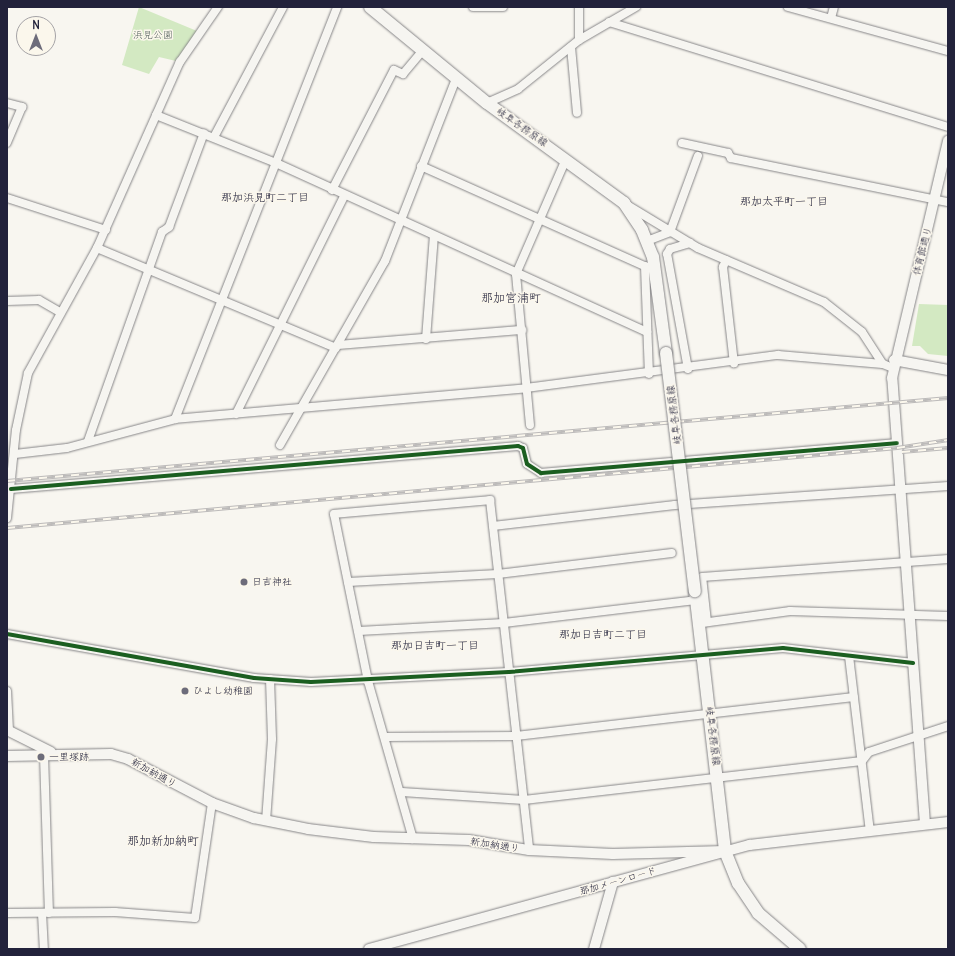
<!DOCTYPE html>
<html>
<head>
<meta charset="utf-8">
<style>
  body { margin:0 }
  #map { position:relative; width:955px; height:956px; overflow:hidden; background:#f8f6f0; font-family:Delius,"Klee One",sans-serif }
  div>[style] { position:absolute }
  .green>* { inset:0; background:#d3e9c2 }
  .roads { filter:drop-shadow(0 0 1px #878688) drop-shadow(0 0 1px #878688) }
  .minor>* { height:8px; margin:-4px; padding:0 4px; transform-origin:4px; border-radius:4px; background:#f6f5f1 }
  .tertiary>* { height:10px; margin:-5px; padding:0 5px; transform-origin:5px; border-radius:5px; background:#f6f5f1 }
  .secondary>* { height:12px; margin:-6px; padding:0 6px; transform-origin:6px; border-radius:6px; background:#f6f5f1 }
  .rail>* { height:4px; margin-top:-2px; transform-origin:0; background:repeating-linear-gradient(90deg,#fbf7ec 0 8px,#bcbab9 0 16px); box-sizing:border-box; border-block:1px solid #bcbab9 }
  .bridges { filter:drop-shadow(0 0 1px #878688) drop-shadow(0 0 1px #878688) }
  .secondary-bridge>* { height:12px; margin:-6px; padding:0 6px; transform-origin:6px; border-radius:6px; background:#f6f5f1 }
  .cycleway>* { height:4px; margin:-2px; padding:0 2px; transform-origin:2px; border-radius:2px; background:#1b5e20 }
  .dots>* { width:11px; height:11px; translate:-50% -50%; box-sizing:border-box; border:2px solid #fbf7ec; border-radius:50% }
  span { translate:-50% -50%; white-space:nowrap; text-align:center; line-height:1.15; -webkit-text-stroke:3px #fbf7ec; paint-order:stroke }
  .park-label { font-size:10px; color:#4e5b58 }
  .street-label { font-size:10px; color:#22223b }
  .poi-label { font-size:10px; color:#22223b }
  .left { translate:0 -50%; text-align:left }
  .neighbourhood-label { font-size:11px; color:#22223b }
  .quarter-label { font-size:12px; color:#22223b }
  .frame { position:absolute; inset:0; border:8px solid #22223b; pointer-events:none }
  .north { position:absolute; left:16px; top:16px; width:40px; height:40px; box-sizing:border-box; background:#fbf7ec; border:1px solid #a4a2a5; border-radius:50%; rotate:0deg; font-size:11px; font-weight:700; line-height:16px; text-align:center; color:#22223b }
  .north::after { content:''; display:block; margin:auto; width:14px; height:18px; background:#6d6c7a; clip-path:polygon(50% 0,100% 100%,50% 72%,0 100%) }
</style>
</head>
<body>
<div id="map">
  <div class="green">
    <i style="clip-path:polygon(139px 7px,197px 31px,176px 61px,159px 57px,149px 74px,122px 65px)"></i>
    <i style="clip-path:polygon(919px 304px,948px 305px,948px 356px,928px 354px,920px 346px,912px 346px)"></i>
  </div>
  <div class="roads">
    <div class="minor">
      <i style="left:473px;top:7px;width:30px"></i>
      <i style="left:579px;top:7px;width:33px;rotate:90deg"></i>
      <i style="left:788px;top:7px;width:166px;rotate:15.4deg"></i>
      <i style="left:831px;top:18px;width:11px;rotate:-75deg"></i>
      <i style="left:609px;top:22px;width:355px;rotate:17.2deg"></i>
      <i style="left:571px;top:47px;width:66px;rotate:84.8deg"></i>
      <i style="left:7px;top:103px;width:16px;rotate:15deg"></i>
      <i style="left:22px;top:107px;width:39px;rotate:113deg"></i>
      <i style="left:487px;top:103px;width:34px;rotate:-24deg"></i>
      <i style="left:518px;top:89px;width:78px;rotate:-38.8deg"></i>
      <i style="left:579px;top:40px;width:66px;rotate:-30.1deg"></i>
      <i style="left:156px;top:115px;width:129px;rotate:21.8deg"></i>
      <i style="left:276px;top:163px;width:408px;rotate:24.5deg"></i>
      <i style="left:214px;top:137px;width:147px;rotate:-62deg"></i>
      <i style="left:682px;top:143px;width:47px;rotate:12.3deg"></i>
      <i style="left:728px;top:153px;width:6px;rotate:59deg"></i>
      <i style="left:731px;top:158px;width:221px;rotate:11.5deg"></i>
      <i style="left:421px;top:166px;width:245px;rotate:24.1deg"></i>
      <i style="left:645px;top:266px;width:108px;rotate:87.9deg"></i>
      <i style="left:332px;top:190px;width:135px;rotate:-62.7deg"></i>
      <i style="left:394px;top:70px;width:10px;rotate:24deg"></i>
      <i style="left:403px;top:74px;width:30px;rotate:-50deg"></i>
      <i style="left:7px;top:198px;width:104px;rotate:17.9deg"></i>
      <i style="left:627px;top:205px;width:83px;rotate:31.2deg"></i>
      <i style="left:698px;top:248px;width:137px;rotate:23.2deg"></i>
      <i style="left:824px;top:302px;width:48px;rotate:38.3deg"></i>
      <i style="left:862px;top:332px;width:38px;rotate:57deg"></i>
      <i style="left:883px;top:364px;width:11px;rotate:22deg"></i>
      <i style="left:647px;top:241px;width:25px;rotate:-21deg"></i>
      <i style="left:670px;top:232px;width:81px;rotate:-69.8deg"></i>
      <i style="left:97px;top:248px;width:259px;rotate:22.7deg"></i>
      <i style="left:726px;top:260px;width:8px;rotate:113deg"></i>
      <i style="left:723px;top:267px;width:97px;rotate:83.5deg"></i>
      <i style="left:7px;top:301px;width:32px;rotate:-2deg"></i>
      <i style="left:39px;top:300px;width:24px;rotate:30deg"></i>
      <i style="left:426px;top:339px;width:103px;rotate:-85.6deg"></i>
      <i style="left:339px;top:345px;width:184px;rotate:-4.7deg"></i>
      <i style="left:688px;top:369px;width:117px;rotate:-100.3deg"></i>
      <i style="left:667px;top:254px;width:6px;rotate:-59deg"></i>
      <i style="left:670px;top:249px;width:21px;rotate:-17deg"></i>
      <i style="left:236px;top:414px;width:243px;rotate:-63.6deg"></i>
      <i style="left:175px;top:419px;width:443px;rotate:-68.5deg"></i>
      <i style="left:530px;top:425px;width:152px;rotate:-95.3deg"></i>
      <i style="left:516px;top:274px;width:125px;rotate:-66.5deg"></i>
      <i style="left:88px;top:441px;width:222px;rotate:-70.5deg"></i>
      <i style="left:162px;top:232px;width:9px;rotate:-36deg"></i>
      <i style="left:169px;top:227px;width:100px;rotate:-69.6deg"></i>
      <i style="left:280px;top:445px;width:212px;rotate:-60.3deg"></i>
      <i style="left:385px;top:261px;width:195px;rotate:-68.7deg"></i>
      <i style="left:15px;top:454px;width:52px;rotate:-6.6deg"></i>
      <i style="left:67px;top:448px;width:112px;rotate:-15deg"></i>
      <i style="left:175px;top:419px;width:352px;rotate:-5deg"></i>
      <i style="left:526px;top:388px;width:254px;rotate:-7.5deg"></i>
      <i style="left:778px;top:355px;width:105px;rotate:4.9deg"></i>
      <i style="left:11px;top:489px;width:509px;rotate:-4.85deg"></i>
      <i style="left:518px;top:446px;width:5px;rotate:22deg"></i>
      <i style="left:523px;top:448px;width:16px;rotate:76deg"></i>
      <i style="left:527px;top:464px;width:17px;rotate:33deg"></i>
      <i style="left:541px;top:473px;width:357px;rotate:-4.8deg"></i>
      <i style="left:7px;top:518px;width:88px;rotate:-84.2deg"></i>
      <i style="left:16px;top:430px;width:58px;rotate:-78.1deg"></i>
      <i style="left:28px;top:373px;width:143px;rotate:-61.1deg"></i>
      <i style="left:97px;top:248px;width:204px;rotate:-66deg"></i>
      <i style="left:180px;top:62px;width:67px;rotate:-55.4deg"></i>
      <i style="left:493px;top:526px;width:183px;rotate:-6.6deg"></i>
      <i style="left:675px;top:505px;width:274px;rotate:-4deg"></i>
      <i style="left:348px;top:582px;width:150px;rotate:-3.1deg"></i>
      <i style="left:498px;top:574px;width:175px;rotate:-6.9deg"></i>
      <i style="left:707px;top:622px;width:45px;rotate:-96.3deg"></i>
      <i style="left:702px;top:577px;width:247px;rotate:-4.2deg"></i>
      <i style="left:702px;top:623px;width:89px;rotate:-7.8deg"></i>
      <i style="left:790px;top:611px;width:158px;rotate:1.8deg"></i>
      <i style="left:359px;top:631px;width:145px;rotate:-3.2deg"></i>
      <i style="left:504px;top:623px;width:193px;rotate:-6.8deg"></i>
      <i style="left:7px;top:634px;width:251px;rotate:10.1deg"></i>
      <i style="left:254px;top:678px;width:57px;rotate:4deg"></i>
      <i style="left:311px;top:682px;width:198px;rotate:-2.9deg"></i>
      <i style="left:509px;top:672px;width:275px;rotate:-5deg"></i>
      <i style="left:783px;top:648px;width:131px;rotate:6.6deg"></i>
      <i style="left:849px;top:656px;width:176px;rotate:83.2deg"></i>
      <i style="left:7px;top:691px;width:40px;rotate:87.1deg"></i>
      <i style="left:386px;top:737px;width:130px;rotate:-0.4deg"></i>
      <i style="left:516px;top:736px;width:340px;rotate:-6.6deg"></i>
      <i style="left:44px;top:755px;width:158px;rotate:88.2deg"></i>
      <i style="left:402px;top:792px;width:122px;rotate:3.8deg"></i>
      <i style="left:524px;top:800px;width:340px;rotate:-6.6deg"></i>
      <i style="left:862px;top:761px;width:11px;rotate:-52deg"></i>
      <i style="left:869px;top:752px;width:83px;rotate:-18.2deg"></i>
      <i style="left:266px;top:821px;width:82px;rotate:-85.8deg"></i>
      <i style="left:272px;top:739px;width:60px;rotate:-91.9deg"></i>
      <i style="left:413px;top:839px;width:164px;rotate:-105.9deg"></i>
      <i style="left:368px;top:681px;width:170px;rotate:-101.5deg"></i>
      <i style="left:334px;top:514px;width:157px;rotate:-5.1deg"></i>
      <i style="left:490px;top:500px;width:352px;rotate:83.6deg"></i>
      <i style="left:7px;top:913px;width:108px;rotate:-0.5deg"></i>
      <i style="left:115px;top:912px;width:80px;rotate:4.3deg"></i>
      <i style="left:195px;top:918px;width:116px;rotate:-81.6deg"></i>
      <i style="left:42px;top:913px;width:36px;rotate:87deg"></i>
    </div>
    <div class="tertiary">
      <i style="left:894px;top:360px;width:55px;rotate:10.5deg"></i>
      <i style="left:7px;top:730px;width:49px;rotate:26.6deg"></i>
      <i style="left:7px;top:756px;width:104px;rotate:-1.1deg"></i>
      <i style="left:111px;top:754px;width:18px;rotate:16deg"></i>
      <i style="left:128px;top:759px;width:95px;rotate:27.6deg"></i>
      <i style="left:212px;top:803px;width:45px;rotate:19.7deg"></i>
      <i style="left:254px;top:818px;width:55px;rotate:11.5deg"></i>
      <i style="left:308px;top:829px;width:66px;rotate:6.9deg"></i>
      <i style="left:374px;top:837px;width:95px;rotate:1.8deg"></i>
      <i style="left:469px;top:840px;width:61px;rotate:9.5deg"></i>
      <i style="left:529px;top:850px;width:84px;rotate:2.7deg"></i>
      <i style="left:613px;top:854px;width:112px;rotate:-1.5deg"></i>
      <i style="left:925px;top:824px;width:447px;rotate:-94.2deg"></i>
      <i style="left:892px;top:378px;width:244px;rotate:-76.7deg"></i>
      <i style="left:369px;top:949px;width:395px;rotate:-15.3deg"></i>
      <i style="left:750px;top:845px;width:199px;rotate:-6.6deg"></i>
      <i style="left:594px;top:949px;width:70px;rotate:-74.2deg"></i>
    </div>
    <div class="secondary">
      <i style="left:370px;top:7px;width:151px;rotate:39.4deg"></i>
      <i style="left:487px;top:103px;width:170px;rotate:36.1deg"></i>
      <i style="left:624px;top:203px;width:32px;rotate:56deg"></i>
      <i style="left:642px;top:230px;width:29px;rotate:68deg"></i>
      <i style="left:653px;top:257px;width:97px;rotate:82.3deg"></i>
      <i style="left:695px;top:591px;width:262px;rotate:83.4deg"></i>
      <i style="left:725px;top:851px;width:35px;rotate:68deg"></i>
      <i style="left:738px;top:883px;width:36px;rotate:56deg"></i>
      <i style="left:758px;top:913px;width:55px;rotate:40.6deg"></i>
    </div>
  </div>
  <div class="rail">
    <i style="left:902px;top:452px;width:46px;rotate:-5deg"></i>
    <i style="left:7px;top:481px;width:945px;rotate:-5.04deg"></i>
    <i style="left:7px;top:528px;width:894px;rotate:-5.14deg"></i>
    <i style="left:897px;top:448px;width:52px;rotate:-8.9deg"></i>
  </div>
  <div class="bridges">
    <div class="secondary-bridge">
      <i style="left:666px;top:353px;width:240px;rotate:83.1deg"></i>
    </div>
  </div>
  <div class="cycleway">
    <i style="left:11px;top:489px;width:509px;rotate:-4.85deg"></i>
    <i style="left:518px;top:446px;width:5px;rotate:22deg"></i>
    <i style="left:523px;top:448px;width:16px;rotate:76deg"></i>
    <i style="left:527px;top:464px;width:17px;rotate:33deg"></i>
    <i style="left:541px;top:473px;width:357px;rotate:-4.8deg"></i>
    <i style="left:7px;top:634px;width:251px;rotate:10.1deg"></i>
    <i style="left:254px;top:678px;width:57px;rotate:4deg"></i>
    <i style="left:311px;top:682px;width:198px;rotate:-2.9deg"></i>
    <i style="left:509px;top:672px;width:275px;rotate:-5deg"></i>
    <i style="left:783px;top:648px;width:131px;rotate:6.6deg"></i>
  </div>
  <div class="dots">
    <i style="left:244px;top:582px;background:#6d6c7a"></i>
    <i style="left:185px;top:691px;background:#6d6c7a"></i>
    <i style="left:41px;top:757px;background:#6d6c7a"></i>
  </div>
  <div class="park-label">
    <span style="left:153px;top:35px">浜見公園</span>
  </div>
  <div class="street-label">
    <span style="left:522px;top:127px;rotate:35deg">岐阜各務原線</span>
    <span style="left:922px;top:251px;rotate:-76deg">体育館通り</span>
    <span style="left:674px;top:415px;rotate:-97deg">岐阜各務原線</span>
    <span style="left:713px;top:736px;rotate:83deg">岐阜各務原線</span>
    <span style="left:154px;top:773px;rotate:29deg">新加納通り</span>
    <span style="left:495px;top:845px;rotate:9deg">新加納通り</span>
    <span style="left:618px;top:881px;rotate:-16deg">那加メーンロード</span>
  </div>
  <div class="poi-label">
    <span class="left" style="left:252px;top:582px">日吉神社</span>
    <span class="left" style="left:193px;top:691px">ひよし幼稚園</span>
    <span class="left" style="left:49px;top:757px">一里塚跡</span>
  </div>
  <div class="neighbourhood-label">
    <span style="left:265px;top:197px">那加浜見町二丁目</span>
    <span style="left:784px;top:201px">那加太平町一丁目</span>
    <span style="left:603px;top:634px">那加日吉町二丁目</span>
    <span style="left:435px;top:645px">那加日吉町一丁目</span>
  </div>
  <div class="quarter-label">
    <span style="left:511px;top:298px">那加宮浦町</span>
    <span style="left:163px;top:841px">那加新加納町</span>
  </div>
  <div class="frame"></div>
  <div class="north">N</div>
</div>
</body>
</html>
